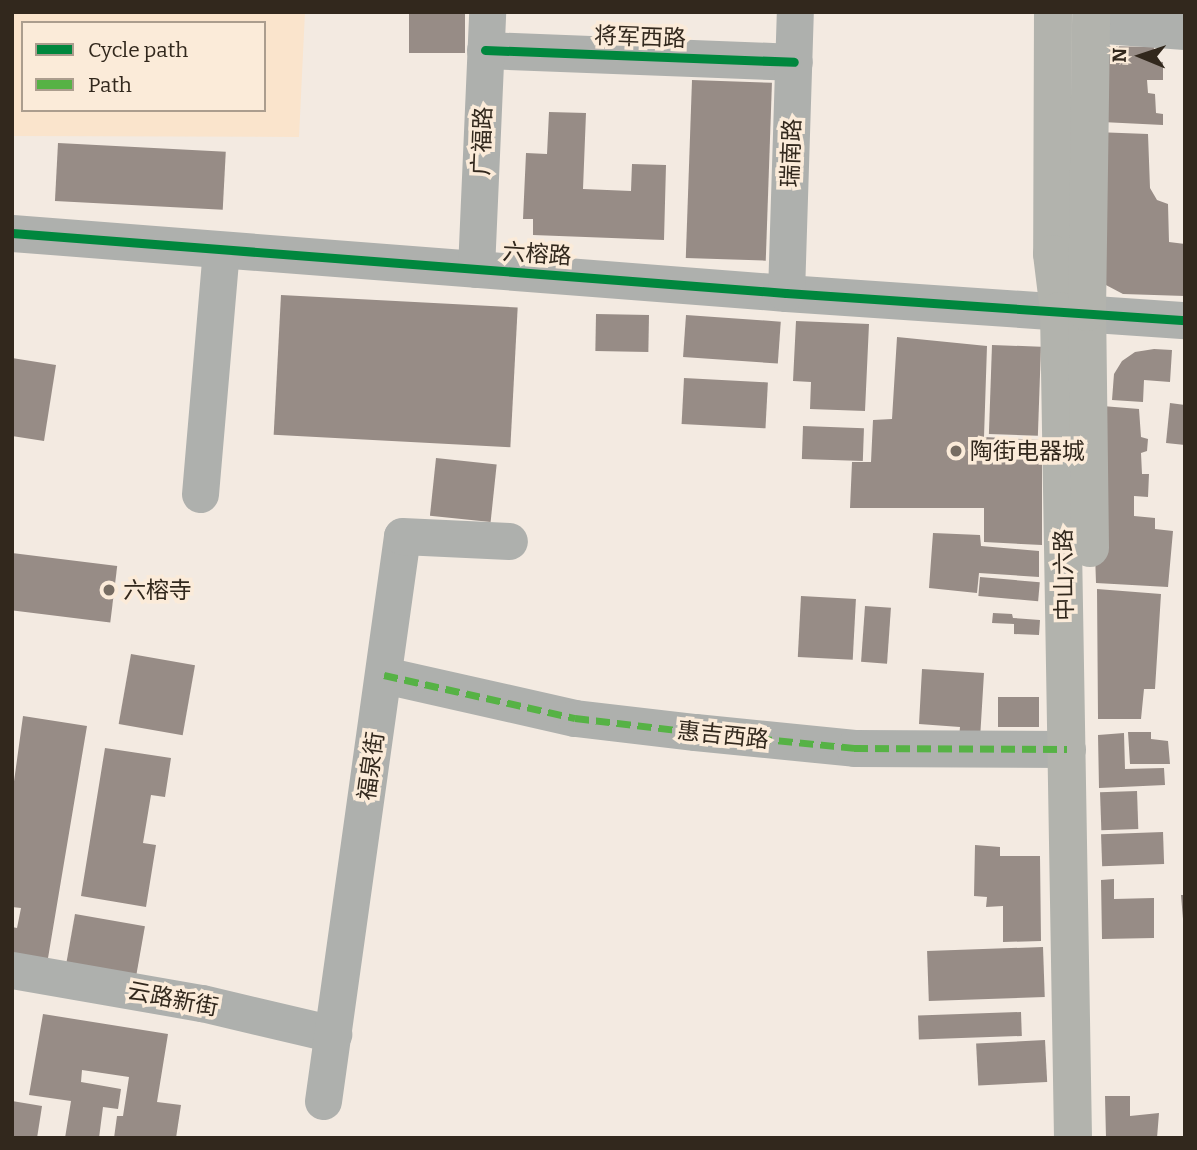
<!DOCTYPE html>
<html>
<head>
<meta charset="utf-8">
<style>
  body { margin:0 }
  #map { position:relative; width:1197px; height:1150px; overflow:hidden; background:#f3eae1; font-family:Bitter,"Noto Sans SC",serif }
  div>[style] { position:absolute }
  .built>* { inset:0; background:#fae4cc }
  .building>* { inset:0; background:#978c86; transform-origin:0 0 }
  .minor>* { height:37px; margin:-18.5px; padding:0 18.5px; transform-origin:18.5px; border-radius:18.5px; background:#aeb0ad }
  .major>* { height:38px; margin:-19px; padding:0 19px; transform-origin:19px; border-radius:19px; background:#b2b3ad }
  .quiet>* { height:7px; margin-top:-3.5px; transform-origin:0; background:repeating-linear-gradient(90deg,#56b245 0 14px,transparent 0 21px) }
  .cycleway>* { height:9px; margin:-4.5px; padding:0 4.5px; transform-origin:4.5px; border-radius:4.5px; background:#00873e }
  .dots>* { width:19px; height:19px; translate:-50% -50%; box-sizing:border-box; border:4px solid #fbebd9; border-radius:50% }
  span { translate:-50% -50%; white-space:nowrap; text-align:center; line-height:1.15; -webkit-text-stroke:7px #fbebd9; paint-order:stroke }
  .street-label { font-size:23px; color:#32281d }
  .poi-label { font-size:23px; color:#32281d }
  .left { translate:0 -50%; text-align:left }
  .frame { position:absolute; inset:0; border:14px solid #32281d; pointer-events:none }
  .legend { position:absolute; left:21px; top:21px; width:245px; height:91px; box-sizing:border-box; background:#fbebd9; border:2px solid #ab9d8e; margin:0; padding:9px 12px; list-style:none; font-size:21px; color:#32281d }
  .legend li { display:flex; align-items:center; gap:14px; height:35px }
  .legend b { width:35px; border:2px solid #ab9d8e }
  .north { position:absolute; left:1106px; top:21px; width:70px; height:70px; -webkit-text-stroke:5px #fbebd9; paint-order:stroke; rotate:272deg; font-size:19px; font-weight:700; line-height:28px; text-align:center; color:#32281d }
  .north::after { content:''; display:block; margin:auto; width:24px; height:32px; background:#32281d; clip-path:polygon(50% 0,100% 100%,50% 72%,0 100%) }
</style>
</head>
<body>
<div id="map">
  <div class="built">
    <i style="clip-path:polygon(evenodd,12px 12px,305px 12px,299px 137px,12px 136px,12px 12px,23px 23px,264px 23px,264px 110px,23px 110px,23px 23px)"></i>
  </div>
  <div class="building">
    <i style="left:409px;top:12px;width:56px;height:41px"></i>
    <i style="clip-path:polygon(1103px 46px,1154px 47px,1153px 61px,1163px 62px,1163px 80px,1147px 80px,1148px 93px,1155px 94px,1156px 113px,1163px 114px,1163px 125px,1102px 122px)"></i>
    <i style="left:692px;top:80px;width:80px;height:178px;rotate:2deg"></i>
    <i style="clip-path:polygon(549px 112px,586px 113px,583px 189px,631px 191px,632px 164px,666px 165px,664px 240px,533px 235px,533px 219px,523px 219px,526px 153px,547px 154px)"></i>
    <i style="clip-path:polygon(1095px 132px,1148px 134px,1150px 188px,1157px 200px,1168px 204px,1169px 242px,1185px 244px,1185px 296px,1123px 294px,1104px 284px)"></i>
    <i style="left:58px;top:143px;width:168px;height:58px;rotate:3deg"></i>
    <i style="left:281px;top:295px;width:237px;height:140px;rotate:3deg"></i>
    <i style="left:596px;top:314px;width:53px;height:37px;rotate:1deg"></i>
    <i style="left:686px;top:315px;width:95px;height:42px;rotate:4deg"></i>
    <i style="clip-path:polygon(796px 321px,869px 324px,865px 411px,810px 409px,811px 382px,793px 381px)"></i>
    <i style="clip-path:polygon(897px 337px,987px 346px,984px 437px,1042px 440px,1042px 545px,984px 542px,984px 508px,850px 508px,852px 462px,871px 462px,873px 420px,892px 419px)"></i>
    <i style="left:992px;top:345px;width:49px;height:89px;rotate:2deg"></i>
    <i style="clip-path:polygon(1154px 349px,1172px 350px,1170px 382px,1144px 380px,1143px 402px,1112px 400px,1114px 374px,1122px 361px,1135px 352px)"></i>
    <i style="clip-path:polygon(12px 358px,56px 365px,44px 441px,12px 436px)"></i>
    <i style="left:684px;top:378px;width:84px;height:46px;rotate:3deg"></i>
    <i style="clip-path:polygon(1170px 403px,1185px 405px,1185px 445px,1166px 443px)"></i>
    <i style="clip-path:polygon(1090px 405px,1139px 409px,1141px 437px,1148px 439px,1147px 451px,1141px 453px,1142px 474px,1149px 474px,1148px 497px,1134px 496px,1134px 516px,1155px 518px,1155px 529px,1173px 531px,1168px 587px,1096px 583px)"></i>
    <i style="left:803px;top:426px;width:61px;height:33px;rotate:2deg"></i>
    <i style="left:436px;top:458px;width:61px;height:58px;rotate:6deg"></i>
    <i style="clip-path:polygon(933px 533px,980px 535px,981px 546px,1039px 551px,1039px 577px,979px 573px,977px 593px,929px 588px)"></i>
    <i style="left:12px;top:553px;width:106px;height:57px;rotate:7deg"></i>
    <i style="left:980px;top:577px;width:60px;height:19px;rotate:5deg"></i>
    <i style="clip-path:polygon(1097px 589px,1161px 594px,1155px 689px,1144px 689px,1141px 719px,1098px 719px)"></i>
    <i style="left:801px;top:596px;width:55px;height:61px;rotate:3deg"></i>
    <i style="left:865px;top:606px;width:26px;height:56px;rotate:4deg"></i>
    <i style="clip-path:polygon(993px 613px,1012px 614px,1013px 618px,1040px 620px,1039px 635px,1014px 634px,1014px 624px,992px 623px)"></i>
    <i style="left:131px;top:654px;width:65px;height:71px;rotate:10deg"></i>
    <i style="clip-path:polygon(922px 669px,984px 673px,980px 739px,959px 738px,960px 727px,919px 724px)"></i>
    <i style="left:998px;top:697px;width:41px;height:30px"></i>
    <i style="clip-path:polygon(23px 716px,87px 726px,46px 970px,12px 964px,12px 927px,17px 928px,21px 908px,12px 907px,12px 796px)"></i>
    <i style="clip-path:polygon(1128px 732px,1151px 732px,1151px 739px,1168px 741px,1170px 764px,1130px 764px)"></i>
    <i style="clip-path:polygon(1124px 733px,1125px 769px,1164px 768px,1165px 785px,1099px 788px,1098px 735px)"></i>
    <i style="clip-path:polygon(105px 748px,171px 758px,165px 797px,151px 795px,143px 843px,156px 845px,146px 907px,81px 896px)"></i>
    <i style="left:1137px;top:791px;width:38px;height:37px;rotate:88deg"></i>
    <i style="left:1163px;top:832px;width:32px;height:62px;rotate:88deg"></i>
    <i style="clip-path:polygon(975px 845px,1000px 847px,1000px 856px,1040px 856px,1041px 941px,1003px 942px,1003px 906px,986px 907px,987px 897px,974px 896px)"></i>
    <i style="clip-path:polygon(1114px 879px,1114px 899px,1154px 898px,1154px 938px,1102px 939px,1101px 880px)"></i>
    <i style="clip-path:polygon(1181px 895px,1185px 895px,1185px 919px,1183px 919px)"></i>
    <i style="left:75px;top:914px;width:71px;height:55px;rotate:10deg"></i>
    <i style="left:1043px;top:947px;width:50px;height:116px;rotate:88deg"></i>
    <i style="left:1021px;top:1012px;width:24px;height:103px;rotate:88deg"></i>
    <i style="clip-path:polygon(43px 1014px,168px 1034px,157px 1102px,181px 1105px,176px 1138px,114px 1138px,117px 1116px,123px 1116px,129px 1077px,82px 1070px,81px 1082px,121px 1089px,118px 1109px,103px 1107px,99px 1138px,65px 1138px,71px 1101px,29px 1095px)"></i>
    <i style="left:1045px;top:1040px;width:42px;height:69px;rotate:87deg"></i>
    <i style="clip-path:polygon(1105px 1096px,1130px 1096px,1130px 1116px,1159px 1113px,1157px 1138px,1106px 1138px)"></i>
    <i style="clip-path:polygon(12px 1101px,42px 1106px,37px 1138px,12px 1138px)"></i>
  </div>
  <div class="minor">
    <i style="left:1091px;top:24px;width:94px;rotate:4.3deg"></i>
    <i style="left:485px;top:50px;width:309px;rotate:2.2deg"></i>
    <i style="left:12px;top:233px;width:776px;rotate:4.43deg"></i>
    <i style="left:786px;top:293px;width:400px;rotate:3.9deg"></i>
    <i style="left:476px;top:269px;width:257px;rotate:-87.5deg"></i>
    <i style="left:786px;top:293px;width:281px;rotate:-88.2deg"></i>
    <i style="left:200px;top:494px;width:245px;rotate:-85.1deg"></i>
    <i style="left:384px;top:675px;width:196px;rotate:12.7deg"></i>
    <i style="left:575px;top:718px;width:121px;rotate:6.7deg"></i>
    <i style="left:695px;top:732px;width:160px;rotate:5.7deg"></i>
    <i style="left:854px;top:748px;width:213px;rotate:0.3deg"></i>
    <i style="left:12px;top:970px;width:193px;rotate:9.9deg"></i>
    <i style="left:202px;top:1003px;width:135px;rotate:13.3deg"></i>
    <i style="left:323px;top:1101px;width:570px;rotate:-82.04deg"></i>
    <i style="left:402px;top:536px;width:107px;rotate:2.7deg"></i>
  </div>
  <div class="major">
    <i style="left:1053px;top:12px;width:242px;rotate:90.2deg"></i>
    <i style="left:1052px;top:254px;width:57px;rotate:83deg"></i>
    <i style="left:1059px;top:311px;width:827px;rotate:89.03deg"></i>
    <i style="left:1090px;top:548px;width:236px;rotate:-90.7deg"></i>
    <i style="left:1087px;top:312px;width:300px;rotate:-89.2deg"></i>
  </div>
  <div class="quiet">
    <i style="left:384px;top:675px;width:196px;rotate:12.7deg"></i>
    <i style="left:575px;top:718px;width:121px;rotate:6.7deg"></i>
    <i style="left:695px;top:732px;width:160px;rotate:5.7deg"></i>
    <i style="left:854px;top:748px;width:213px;rotate:0.3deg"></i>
  </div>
  <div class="cycleway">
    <i style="left:485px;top:50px;width:309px;rotate:2.2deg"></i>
    <i style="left:12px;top:233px;width:776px;rotate:4.43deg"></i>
    <i style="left:786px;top:293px;width:400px;rotate:3.9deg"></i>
  </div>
  <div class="dots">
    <i style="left:956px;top:451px;background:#766c62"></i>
    <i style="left:109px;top:590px;background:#766c62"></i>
  </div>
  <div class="street-label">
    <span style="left:640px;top:37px;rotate:2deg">将军西路</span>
    <span style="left:482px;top:141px;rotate:-88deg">广福路</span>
    <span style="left:791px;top:153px;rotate:-88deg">瑞南路</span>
    <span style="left:537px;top:254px;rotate:4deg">六榕路</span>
    <span style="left:1064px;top:575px;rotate:-91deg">中山六路</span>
    <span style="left:723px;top:735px;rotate:6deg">惠吉西路</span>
    <span style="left:371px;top:766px;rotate:-82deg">福泉街</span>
    <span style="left:173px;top:999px;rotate:11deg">云路新街</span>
  </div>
  <div class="poi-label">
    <span class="left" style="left:970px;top:451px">陶街电器城</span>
    <span class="left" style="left:123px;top:590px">六榕寺</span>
  </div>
  <div class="frame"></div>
  <ul class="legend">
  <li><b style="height:9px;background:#00873e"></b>Cycle path</li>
  <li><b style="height:9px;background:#56b245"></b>Path</li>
  </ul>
  <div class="north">N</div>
</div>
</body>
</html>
